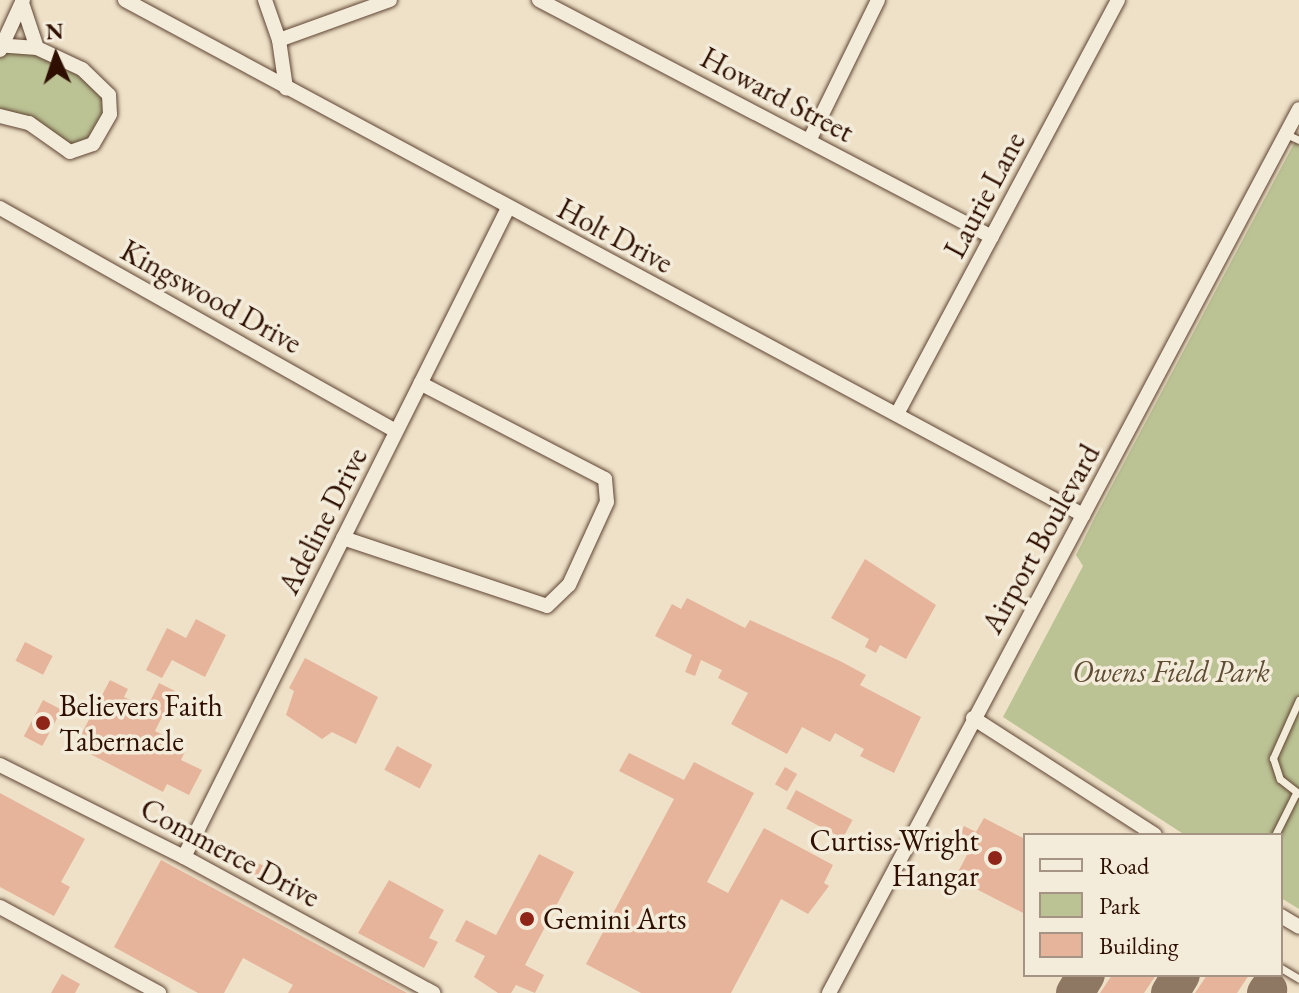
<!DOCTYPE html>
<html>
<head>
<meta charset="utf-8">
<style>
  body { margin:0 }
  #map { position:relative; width:1299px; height:993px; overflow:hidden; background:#eee1c8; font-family:"EB Garamond",serif }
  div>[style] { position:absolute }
  .green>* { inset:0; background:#bbc294 }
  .taxiway>* { height:38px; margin:-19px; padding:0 19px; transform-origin:19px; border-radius:19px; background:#8e7864 }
  .building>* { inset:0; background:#e6b49b; transform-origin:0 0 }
  .roads { filter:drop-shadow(0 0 2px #5f4432) drop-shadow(0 0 2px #5f4432) }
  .service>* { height:7px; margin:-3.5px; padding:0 3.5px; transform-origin:3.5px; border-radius:3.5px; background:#f4ecdb }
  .minor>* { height:14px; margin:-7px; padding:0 7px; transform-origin:7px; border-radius:7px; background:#f4ecdb }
  .dots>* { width:22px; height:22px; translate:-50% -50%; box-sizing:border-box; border:4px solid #f4ecdb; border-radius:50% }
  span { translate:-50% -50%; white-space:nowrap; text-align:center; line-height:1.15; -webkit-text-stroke:7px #f4ecdb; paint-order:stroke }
  .street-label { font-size:30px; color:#2f1000 }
  .park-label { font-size:30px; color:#604e34; font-style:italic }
  .poi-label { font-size:30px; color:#2f1000 }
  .left { translate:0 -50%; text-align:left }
  .right { translate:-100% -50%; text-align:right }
  .legend { position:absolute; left:1023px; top:833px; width:260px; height:144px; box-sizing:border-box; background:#f4ecdb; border:2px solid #a59483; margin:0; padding:10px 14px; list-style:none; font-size:24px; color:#2f1000 }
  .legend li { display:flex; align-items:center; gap:16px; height:40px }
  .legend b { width:40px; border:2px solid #a59483 }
  .north { position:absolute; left:16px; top:16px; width:80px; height:80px; -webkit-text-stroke:6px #f4ecdb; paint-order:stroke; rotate:357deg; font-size:22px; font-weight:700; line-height:32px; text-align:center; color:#2f1000 }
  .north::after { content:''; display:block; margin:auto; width:28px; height:36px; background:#2f1000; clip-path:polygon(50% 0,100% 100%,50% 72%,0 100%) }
</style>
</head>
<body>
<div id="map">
  <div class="green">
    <i style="clip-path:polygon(37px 48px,109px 95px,105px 129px,70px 152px,29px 123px,0 116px,0 50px)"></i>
    <i style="clip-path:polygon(1299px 134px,1299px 909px,1281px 898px,1281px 835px,1185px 835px,1003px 717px,1083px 566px,1076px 555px,1095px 517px)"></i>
  </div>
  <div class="taxiway">
    <i style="left:1075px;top:993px;width:21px;rotate:-59deg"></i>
    <i style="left:1170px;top:993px;width:21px;rotate:-59deg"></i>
    <i style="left:1266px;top:993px;width:4px;rotate:-56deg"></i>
  </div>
  <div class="building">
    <i style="clip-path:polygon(865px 559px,936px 605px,906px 659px,880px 645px,876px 653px,865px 647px,869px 639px,831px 618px)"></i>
    <i style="clip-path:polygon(687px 598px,745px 628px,750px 620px,840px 661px,866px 675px,860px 685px,921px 717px,894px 773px,860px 756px,864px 749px,835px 733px,830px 742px,802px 727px,787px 754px,731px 724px,748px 693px,718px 678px,722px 670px,701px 660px,695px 676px,685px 672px,692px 655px,655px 636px,672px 604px,681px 609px)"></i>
    <i style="clip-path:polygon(196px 619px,226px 635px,205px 677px,172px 660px,162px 678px,146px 670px,167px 628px,186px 638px)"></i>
    <i style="left:25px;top:642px;width:31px;height:21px;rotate:27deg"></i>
    <i style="clip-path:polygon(305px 658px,378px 697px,356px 744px,332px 732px,322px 739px,286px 715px,294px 691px,289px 688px)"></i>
    <i style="clip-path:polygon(110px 680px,128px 689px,124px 697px,147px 708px,159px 683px,175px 691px,155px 731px,187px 747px,181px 760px,202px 770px,189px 795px,167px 784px,163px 792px,75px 746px)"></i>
    <i style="left:43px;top:700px;width:21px;height:41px;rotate:28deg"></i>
    <i style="left:397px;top:746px;width:40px;height:27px;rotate:28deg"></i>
    <i style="clip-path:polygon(629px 753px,684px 780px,694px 762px,754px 793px,707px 882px,728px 893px,764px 828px,833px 865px,824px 883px,829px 886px,808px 914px,781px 899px,731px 993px,641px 993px,586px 964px,674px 799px,619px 771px)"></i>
    <i style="left:785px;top:767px;width:14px;height:20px;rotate:30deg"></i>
    <i style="left:796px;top:790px;width:64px;height:21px;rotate:28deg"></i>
    <i style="clip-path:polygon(0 793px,85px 839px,61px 882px,70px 887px,54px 916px,0 887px)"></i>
    <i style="clip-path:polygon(984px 818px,1025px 839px,1025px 914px,955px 878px,969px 851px,955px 843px,964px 826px,976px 832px)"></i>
    <i style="left:209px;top:838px;width:63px;height:12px;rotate:27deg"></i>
    <i style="clip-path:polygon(539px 854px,574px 872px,525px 965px,544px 975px,535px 993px,516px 985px,511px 993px,498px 993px,474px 977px,485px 956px,455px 941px,466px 920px,496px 935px)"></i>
    <i style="clip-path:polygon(161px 860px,407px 993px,288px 993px,293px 985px,243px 958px,224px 993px,198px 993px,114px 947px)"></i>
    <i style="clip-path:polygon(389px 880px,444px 910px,429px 938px,438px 942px,424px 968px,358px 933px)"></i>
    <i style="clip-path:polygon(62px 974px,80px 984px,75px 993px,51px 993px)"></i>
    <i style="clip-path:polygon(1112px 975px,1156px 975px,1144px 993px,1100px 993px)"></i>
    <i style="clip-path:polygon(1207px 975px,1249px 975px,1237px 993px,1195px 993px)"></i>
  </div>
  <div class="roads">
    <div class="service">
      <i style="left:1286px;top:134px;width:14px;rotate:25deg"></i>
      <i style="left:1299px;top:700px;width:64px;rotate:114.1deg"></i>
      <i style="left:1273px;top:758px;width:22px;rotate:72deg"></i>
      <i style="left:1280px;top:779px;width:24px;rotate:38deg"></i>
      <i style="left:1275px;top:835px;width:47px;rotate:-63.4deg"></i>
      <i style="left:1281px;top:968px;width:21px;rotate:31deg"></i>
    </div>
    <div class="minor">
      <i style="left:125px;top:0;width:1088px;rotate:28.26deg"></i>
      <i style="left:265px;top:0;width:42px;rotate:70.7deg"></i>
      <i style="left:279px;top:40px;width:49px;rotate:81.7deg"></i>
      <i style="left:539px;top:0;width:511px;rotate:27.62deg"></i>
      <i style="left:23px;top:6px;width:44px;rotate:71.6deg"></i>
      <i style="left:279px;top:40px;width:118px;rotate:-19.8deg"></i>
      <i style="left:0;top:50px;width:55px;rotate:-65.3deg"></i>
      <i style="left:0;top:116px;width:30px;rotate:14deg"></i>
      <i style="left:29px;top:123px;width:50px;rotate:35.3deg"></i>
      <i style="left:70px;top:152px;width:24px;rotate:-19deg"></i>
      <i style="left:93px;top:144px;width:34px;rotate:-60deg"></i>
      <i style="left:110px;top:114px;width:19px;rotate:-93deg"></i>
      <i style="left:109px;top:95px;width:37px;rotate:-136deg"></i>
      <i style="left:82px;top:69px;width:50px;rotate:-155deg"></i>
      <i style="left:37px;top:48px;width:31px;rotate:-176deg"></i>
      <i style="left:809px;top:141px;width:157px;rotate:-63.9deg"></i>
      <i style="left:0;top:208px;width:454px;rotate:29.4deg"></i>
      <i style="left:897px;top:414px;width:469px;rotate:-61.9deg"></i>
      <i style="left:343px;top:538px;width:215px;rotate:18.4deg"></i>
      <i style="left:547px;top:606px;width:30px;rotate:-44deg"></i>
      <i style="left:569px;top:585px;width:91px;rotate:-65.4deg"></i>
      <i style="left:607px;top:502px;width:23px;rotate:-95deg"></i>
      <i style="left:605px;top:479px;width:208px;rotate:-152.6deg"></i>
      <i style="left:973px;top:718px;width:216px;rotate:32.7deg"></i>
      <i style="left:0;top:765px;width:206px;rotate:26.6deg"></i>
      <i style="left:184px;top:857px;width:284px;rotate:28.6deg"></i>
      <i style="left:184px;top:857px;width:725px;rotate:-63.47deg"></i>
      <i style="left:0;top:907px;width:181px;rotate:28.4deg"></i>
      <i style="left:1281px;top:916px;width:21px;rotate:31deg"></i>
      <i style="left:829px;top:993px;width:1001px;rotate:-62deg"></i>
    </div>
  </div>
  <div class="dots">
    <i style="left:43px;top:723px;background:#8f2418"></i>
    <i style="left:995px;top:858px;background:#8f2418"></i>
    <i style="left:527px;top:919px;background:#8f2418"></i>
  </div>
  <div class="street-label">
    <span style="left:777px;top:95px;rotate:28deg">Howard Street</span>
    <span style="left:985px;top:195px;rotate:-62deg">Laurie Lane</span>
    <span style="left:615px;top:236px;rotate:28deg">Holt Drive</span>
    <span style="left:211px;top:297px;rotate:29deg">Kingswood Drive</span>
    <span style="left:323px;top:521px;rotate:-63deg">Adeline Drive</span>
    <span style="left:1041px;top:539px;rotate:-61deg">Airport Boulevard</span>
    <span style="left:230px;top:853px;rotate:28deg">Commerce Drive</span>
  </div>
  <div class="park-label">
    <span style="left:1171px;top:672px">Owens Field Park</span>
  </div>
  <div class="poi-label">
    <span class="left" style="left:59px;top:723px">Believers Faith<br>Tabernacle</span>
    <span class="right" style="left:979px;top:858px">Curtiss-Wright<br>Hangar</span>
    <span class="left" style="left:543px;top:919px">Gemini Arts</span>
  </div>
  <ul class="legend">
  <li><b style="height:10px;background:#f4ecdb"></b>Road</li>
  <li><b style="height:22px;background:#bbc294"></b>Park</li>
  <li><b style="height:22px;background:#e6b49b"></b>Building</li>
  </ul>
  <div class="north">N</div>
</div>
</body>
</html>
